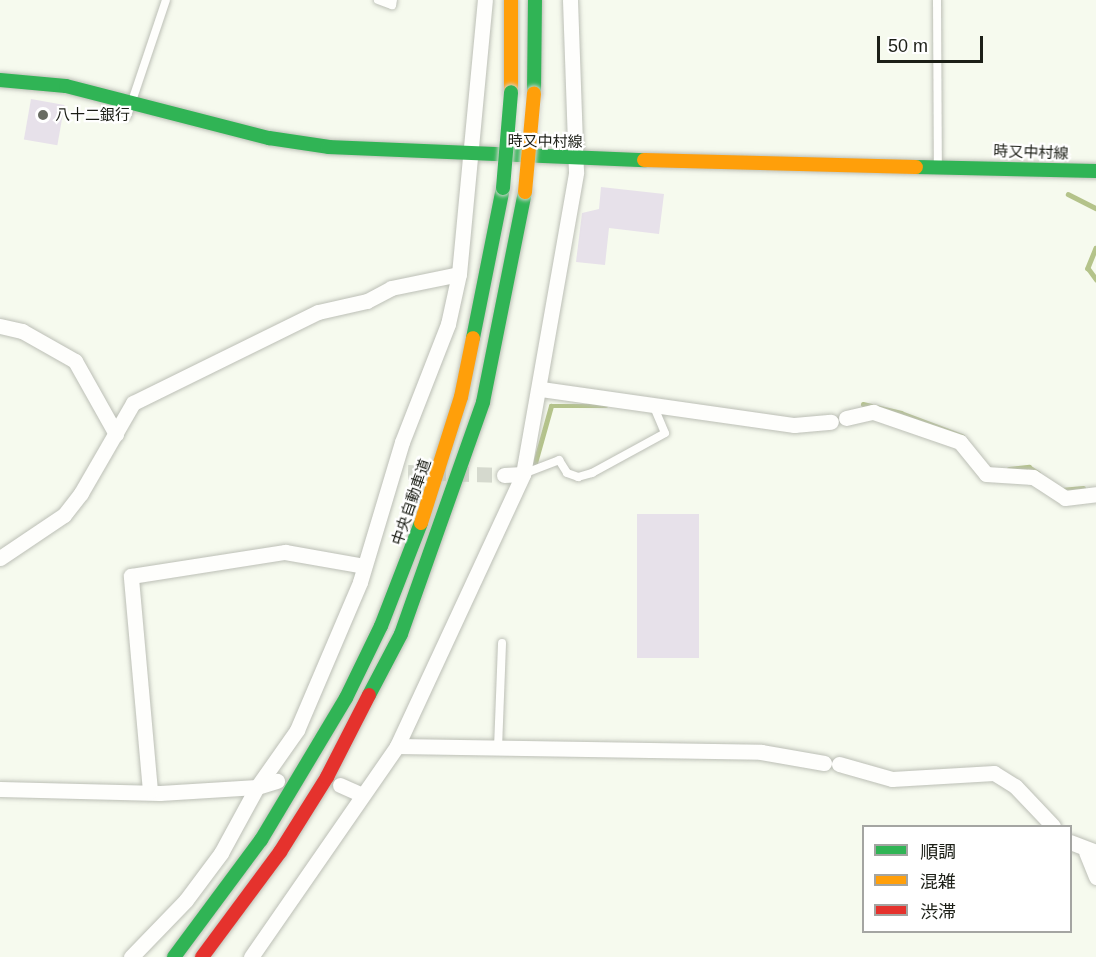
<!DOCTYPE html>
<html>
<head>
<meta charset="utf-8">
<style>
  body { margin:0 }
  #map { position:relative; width:1096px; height:957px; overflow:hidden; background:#f6faee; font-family:Helvetica,"Noto Sans JP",sans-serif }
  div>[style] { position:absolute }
  .stream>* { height:4.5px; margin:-2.25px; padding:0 2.25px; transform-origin:2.25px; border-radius:2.25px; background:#b4c38a }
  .building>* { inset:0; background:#e7e1ea; transform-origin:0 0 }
  .street-tunnel>* { height:15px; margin-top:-7.5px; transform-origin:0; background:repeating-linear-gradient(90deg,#d5d9ce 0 15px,transparent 0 23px) }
  .roads { filter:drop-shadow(0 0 2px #bcbfb6) drop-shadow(0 0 2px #bcbfb6) }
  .lane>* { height:8px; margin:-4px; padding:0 4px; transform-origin:4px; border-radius:4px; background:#fefefc }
  .street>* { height:15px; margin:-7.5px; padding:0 7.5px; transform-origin:7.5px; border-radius:7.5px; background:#fefefc }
  .fast>* { height:14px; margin:-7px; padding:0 7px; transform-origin:7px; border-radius:7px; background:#30b455 }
  .slow>* { height:14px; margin:-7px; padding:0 7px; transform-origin:7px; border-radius:7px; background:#ff9f0a }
  .jam>* { height:14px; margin:-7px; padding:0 7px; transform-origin:7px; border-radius:7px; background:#e5322d }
  .bridges { filter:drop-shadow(0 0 2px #d3d5cf) drop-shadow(0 0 2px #d3d5cf) }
  .fast-bridge>* { height:14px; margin:-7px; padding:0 7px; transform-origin:7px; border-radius:7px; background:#30b455 }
  .slow-bridge>* { height:14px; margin:-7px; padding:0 7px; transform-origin:7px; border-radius:7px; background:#ff9f0a }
  .dots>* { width:16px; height:16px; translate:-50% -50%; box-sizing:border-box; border:3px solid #fff; border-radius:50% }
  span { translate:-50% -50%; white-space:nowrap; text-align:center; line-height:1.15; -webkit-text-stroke:4.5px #fff; paint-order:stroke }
  .poi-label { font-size:15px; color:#1c1f17 }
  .left { translate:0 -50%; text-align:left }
  .street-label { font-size:15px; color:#1c1f17 }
  .legend { position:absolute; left:862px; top:825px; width:210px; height:108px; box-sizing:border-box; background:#fff; border:2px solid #a4a5a2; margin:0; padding:8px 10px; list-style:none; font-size:18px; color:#1c1f17 }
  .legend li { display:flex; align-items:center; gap:12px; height:30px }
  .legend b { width:30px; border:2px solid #a4a5a2 }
  .scale { position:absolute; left:877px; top:36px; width:106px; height:27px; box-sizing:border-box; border:3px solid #1c1f17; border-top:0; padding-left:8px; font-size:18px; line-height:21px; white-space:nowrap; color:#1c1f17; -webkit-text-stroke:4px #fff; paint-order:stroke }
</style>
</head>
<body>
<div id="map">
  <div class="stream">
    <i style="left:1068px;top:194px;width:31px;rotate:27deg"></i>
    <i style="left:1096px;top:248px;width:22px;rotate:112deg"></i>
    <i style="left:1088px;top:268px;width:14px;rotate:54deg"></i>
    <i style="left:863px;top:404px;width:39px;rotate:13deg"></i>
    <i style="left:901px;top:413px;width:65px;rotate:20.7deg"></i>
    <i style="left:535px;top:463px;width:59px;rotate:-74.3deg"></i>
    <i style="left:551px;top:406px;width:55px"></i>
    <i style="left:1009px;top:469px;width:20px;rotate:-6deg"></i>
    <i style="left:1029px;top:467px;width:11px;rotate:34deg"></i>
    <i style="left:1061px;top:490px;width:22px;rotate:-5deg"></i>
  </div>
  <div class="building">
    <i style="left:31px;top:99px;width:34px;height:41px;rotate:10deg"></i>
    <i style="clip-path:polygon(601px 187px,664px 194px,659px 234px,609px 228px,605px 265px,576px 262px,582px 213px,599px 209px)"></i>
    <i style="left:637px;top:514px;width:62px;height:144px"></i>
  </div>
  <div class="street-tunnel">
    <i style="left:408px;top:472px;width:96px;rotate:1.8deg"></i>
  </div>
  <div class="roads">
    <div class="lane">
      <i style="left:378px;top:0;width:15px;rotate:20deg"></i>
      <i style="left:392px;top:5px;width:5px;rotate:-79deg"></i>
      <i style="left:937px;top:0;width:166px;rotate:89.7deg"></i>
      <i style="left:127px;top:116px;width:122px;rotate:-71.4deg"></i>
      <i style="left:523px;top:474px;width:39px;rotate:-21deg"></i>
      <i style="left:559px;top:460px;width:15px;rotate:58deg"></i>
      <i style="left:567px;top:473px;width:12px;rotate:20deg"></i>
      <i style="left:578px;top:477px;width:15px;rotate:-16deg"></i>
      <i style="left:592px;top:473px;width:83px;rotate:-28.7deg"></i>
      <i style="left:665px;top:433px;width:28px;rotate:-113deg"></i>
      <i style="left:498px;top:748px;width:105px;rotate:-87.8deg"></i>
    </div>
    <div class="street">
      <i style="left:0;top:326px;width:23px;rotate:13deg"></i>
      <i style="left:22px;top:331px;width:61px;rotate:29.5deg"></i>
      <i style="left:75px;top:361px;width:84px;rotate:60.7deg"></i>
      <i style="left:541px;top:389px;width:256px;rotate:8.1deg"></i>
      <i style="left:794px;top:425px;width:37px;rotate:-5deg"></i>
      <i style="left:846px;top:418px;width:28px;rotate:-13deg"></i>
      <i style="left:873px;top:412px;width:92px;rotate:19deg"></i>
      <i style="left:960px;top:442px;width:41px;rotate:50.9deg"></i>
      <i style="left:986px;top:474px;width:47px;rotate:3.7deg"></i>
      <i style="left:1033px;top:477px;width:38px;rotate:33deg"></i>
      <i style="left:1065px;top:498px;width:31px;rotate:-7deg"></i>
      <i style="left:504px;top:475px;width:19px;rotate:-3deg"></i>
      <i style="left:0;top:558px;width:77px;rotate:-33.9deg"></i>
      <i style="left:64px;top:515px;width:28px;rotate:-52deg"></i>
      <i style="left:81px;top:493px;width:104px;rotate:-60deg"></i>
      <i style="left:133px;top:403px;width:206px;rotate:-26.2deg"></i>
      <i style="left:318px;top:312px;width:50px;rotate:-12.7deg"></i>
      <i style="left:367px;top:301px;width:27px;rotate:-28deg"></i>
      <i style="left:391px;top:288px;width:69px;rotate:-11.6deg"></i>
      <i style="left:397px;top:746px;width:364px;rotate:0.9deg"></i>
      <i style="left:761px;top:752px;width:64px;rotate:9.9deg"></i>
      <i style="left:839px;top:764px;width:55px;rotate:15.8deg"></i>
      <i style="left:892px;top:779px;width:102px;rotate:-3.4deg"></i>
      <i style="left:994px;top:773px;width:25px;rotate:32deg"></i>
      <i style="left:1015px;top:786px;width:55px;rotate:46.5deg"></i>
      <i style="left:340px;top:785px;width:24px;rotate:24deg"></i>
      <i style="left:0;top:789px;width:160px;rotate:1.4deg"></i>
      <i style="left:160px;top:793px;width:97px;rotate:-3.5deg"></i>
      <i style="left:257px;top:787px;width:21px;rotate:-17deg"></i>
      <i style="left:150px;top:791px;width:216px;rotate:-95.1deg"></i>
      <i style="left:131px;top:576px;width:156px;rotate:-8.9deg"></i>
      <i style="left:285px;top:552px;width:80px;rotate:10deg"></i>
      <i style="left:1070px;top:842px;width:28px;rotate:21deg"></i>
      <i style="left:1086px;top:852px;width:27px;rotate:68deg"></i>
      <i style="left:131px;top:957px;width:79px;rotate:-46deg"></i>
      <i style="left:186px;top:900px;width:59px;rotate:-53.3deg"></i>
      <i style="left:221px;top:853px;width:75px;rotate:-61.4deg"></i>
      <i style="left:257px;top:787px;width:70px;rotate:-54.9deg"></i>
      <i style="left:297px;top:730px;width:161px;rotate:-66.9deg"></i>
      <i style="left:360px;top:582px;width:146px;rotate:-73.3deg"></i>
      <i style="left:402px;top:442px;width:127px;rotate:-68.7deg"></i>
      <i style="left:448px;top:324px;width:51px;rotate:-77.6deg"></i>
      <i style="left:459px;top:274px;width:275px;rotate:-84.6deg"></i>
      <i style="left:251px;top:957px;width:257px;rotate:-55.3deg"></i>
      <i style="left:397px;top:746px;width:300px;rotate:-65.1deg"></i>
      <i style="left:523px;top:474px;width:307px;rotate:-80deg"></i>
      <i style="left:576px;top:172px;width:172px;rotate:-92deg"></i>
    </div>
    <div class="fast">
      <i style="left:0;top:80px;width:66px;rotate:5.2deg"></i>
      <i style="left:66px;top:86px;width:210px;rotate:14.4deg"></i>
      <i style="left:269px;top:138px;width:61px;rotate:8.5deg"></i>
      <i style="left:329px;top:147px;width:315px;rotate:2.4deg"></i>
      <i style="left:534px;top:93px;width:93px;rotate:-89.4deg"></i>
      <i style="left:916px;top:167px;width:180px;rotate:1.3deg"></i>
      <i style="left:473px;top:338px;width:153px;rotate:-78.7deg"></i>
      <i style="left:369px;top:695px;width:69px;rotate:-62.3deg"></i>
      <i style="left:401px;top:634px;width:246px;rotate:-70.5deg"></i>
      <i style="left:483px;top:402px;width:214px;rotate:-78.7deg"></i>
      <i style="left:174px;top:957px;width:146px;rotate:-53.4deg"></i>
      <i style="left:261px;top:840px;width:165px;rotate:-59.1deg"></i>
      <i style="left:346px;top:698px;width:80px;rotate:-64.1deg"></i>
      <i style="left:381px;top:626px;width:110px;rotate:-68.8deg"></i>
    </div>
    <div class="slow">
      <i style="left:511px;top:0;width:92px;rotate:90deg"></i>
      <i style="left:644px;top:160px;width:272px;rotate:1.5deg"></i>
      <i style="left:421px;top:523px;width:132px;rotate:-72.4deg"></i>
      <i style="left:461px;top:397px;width:60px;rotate:-78.5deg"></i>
    </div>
    <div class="jam">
      <i style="left:202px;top:957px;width:131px;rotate:-53.4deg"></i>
      <i style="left:280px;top:852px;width:89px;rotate:-57.9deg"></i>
      <i style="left:327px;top:777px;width:92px;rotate:-62.9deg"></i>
    </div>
  </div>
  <div class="bridges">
    <div class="fast-bridge">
      <i style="left:503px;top:188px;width:96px;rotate:-85.2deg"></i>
    </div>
    <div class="slow-bridge">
      <i style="left:525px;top:192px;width:99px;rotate:-84.8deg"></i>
    </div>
  </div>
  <div class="dots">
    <i style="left:43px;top:115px;background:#686c62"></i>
  </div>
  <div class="poi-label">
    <span class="left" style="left:55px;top:115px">八十二銀行</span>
  </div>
  <div class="street-label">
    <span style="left:545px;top:141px;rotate:1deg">時又中村線</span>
    <span style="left:1031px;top:152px;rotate:2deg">時又中村線</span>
    <span style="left:411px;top:502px;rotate:-71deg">中央自動車道</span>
  </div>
  <ul class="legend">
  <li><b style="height:8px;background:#30b455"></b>順調</li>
  <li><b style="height:8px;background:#ff9f0a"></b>混雑</li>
  <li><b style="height:8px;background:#e5322d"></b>渋滞</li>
  </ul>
  <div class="scale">50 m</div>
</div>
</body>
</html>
